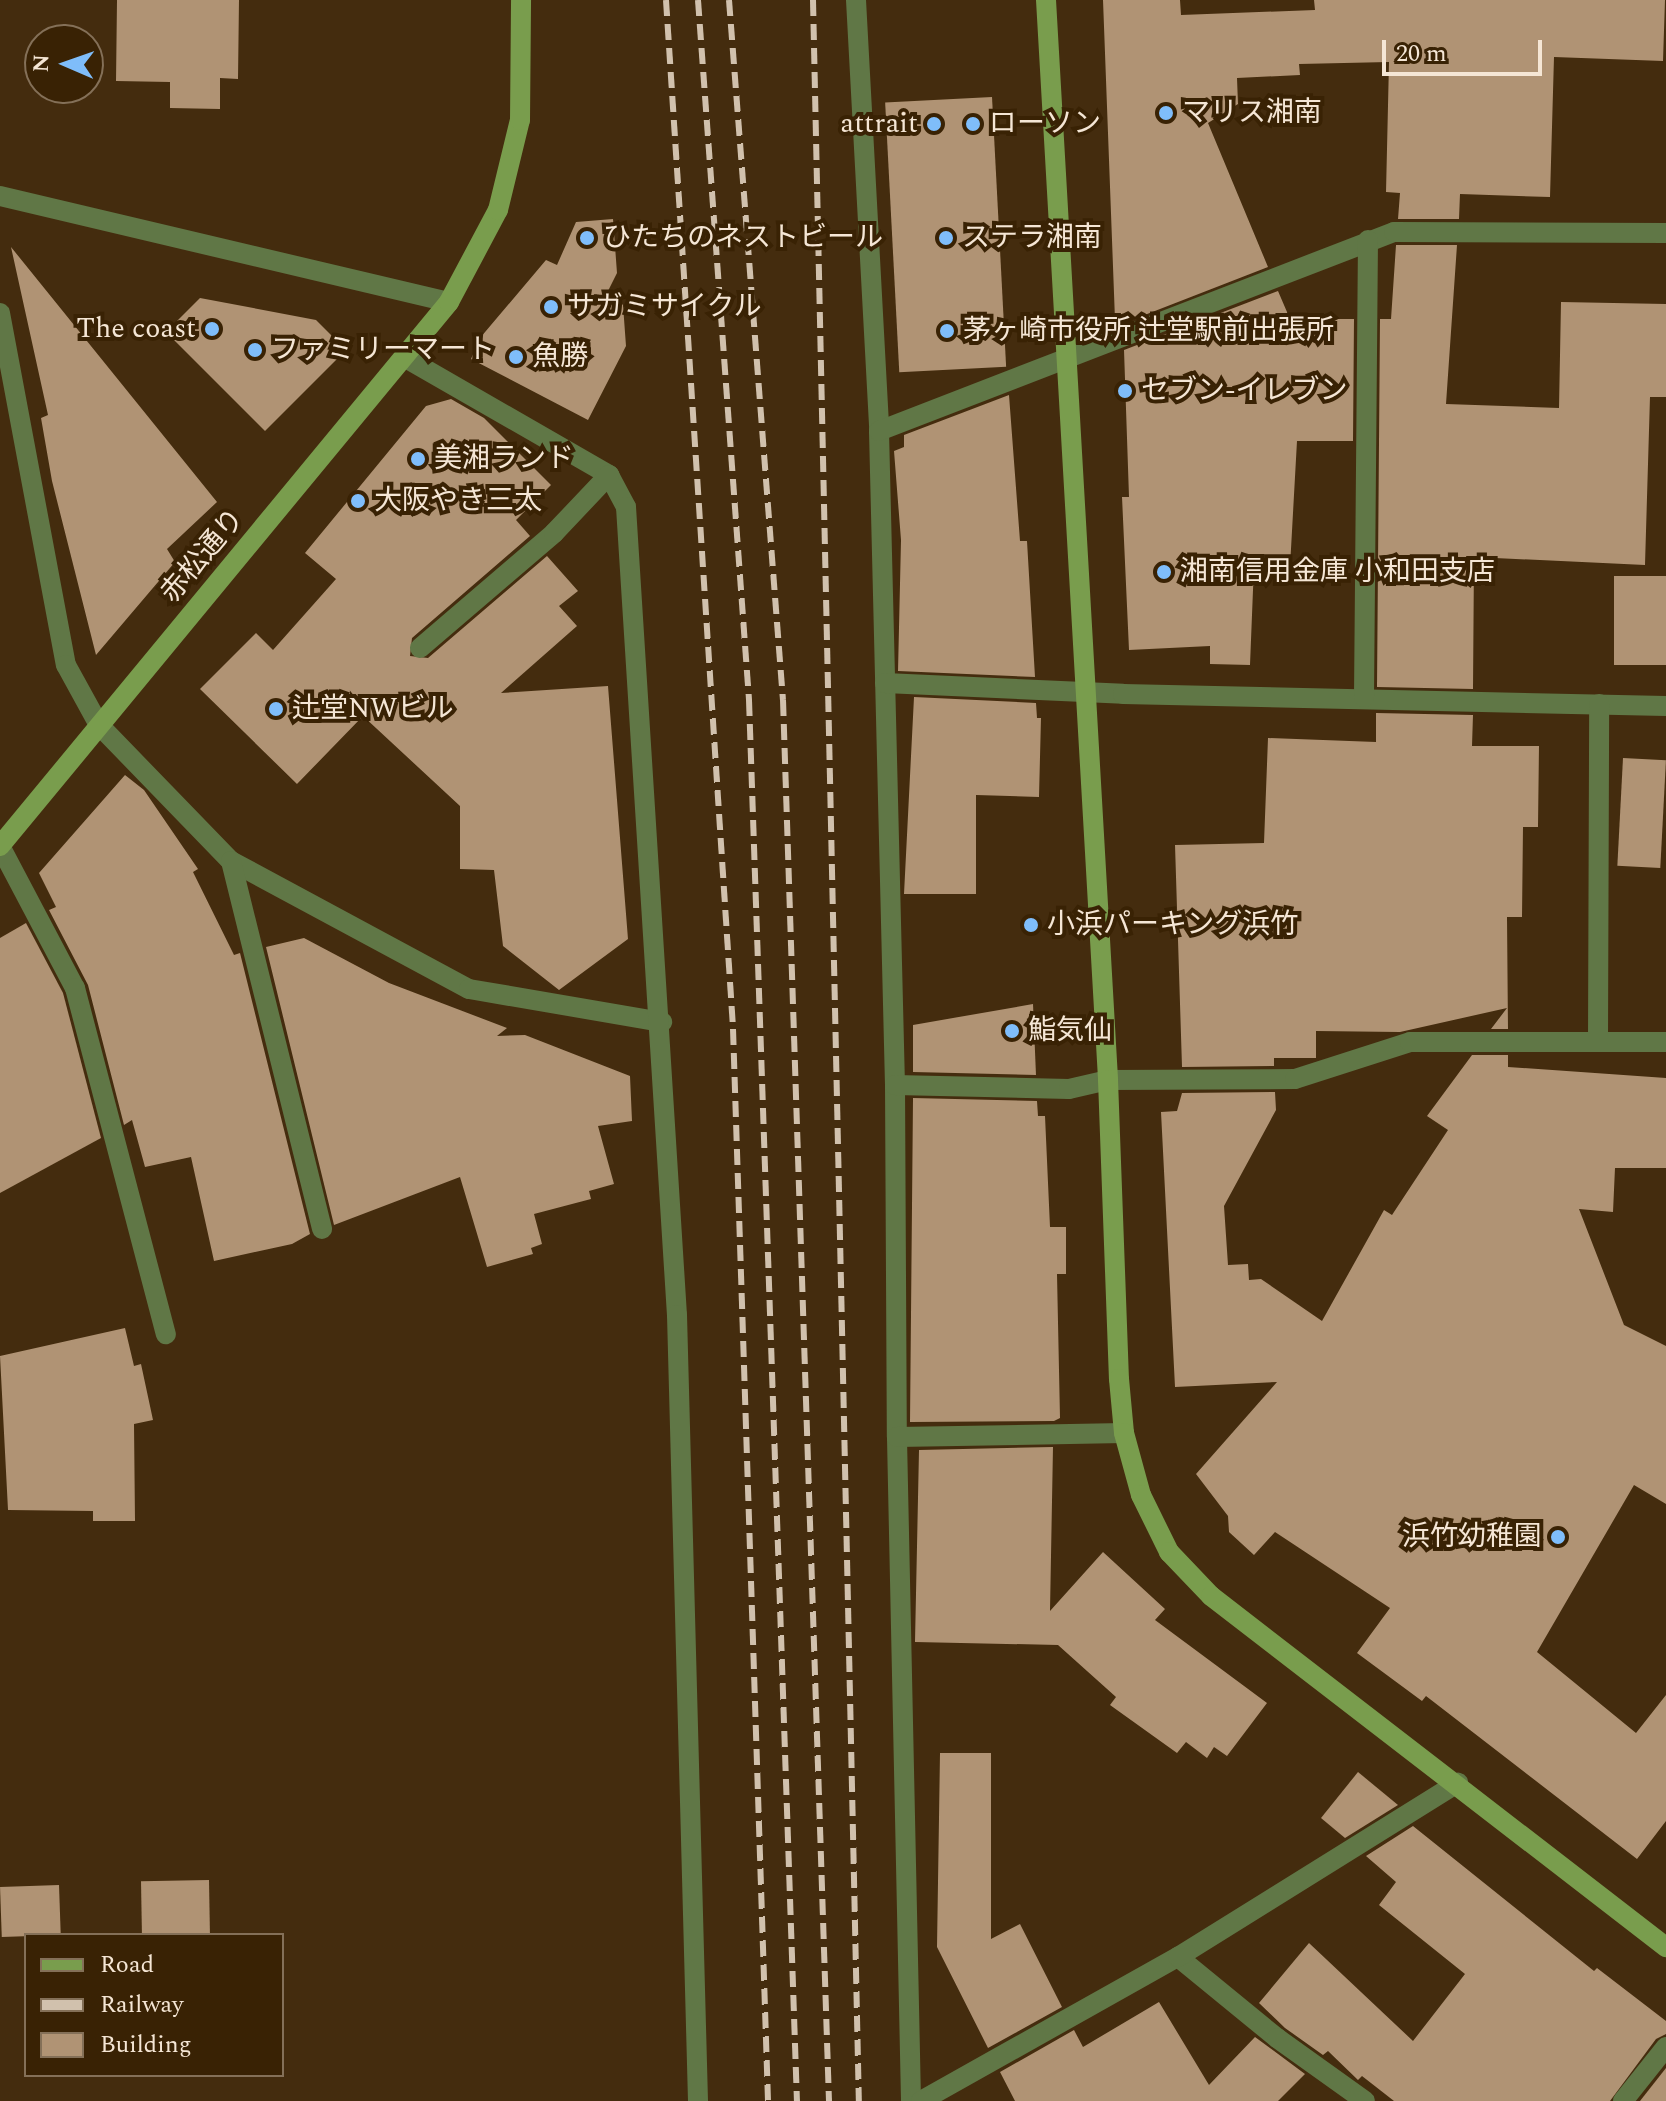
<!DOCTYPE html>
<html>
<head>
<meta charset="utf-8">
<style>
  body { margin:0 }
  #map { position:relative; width:1666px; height:2101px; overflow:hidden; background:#442c0e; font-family:Spectral,"Noto Sans JP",serif }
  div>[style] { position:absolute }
  .building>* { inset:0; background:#b09374; transform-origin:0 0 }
  .lane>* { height:20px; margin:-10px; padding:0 10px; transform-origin:10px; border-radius:10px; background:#607746 }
  .street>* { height:20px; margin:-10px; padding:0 10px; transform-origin:10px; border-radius:10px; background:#607746 }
  .secondary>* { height:20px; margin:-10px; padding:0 10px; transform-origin:10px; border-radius:10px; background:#799d4d }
  .rail>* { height:6px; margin-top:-3px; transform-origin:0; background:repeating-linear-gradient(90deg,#d1c1ad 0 16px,transparent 0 24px) }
  .dots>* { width:22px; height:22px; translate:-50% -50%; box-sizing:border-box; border:4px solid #392204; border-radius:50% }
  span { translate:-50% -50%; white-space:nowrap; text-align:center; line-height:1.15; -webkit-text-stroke:8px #392204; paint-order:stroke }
  .poi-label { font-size:28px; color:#f5e6d5 }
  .left { translate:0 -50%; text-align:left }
  .right { translate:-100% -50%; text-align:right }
  .street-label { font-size:28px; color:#f5e6d5 }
  .legend { position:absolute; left:24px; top:1933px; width:260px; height:144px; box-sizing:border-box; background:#392204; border:2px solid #847058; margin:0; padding:10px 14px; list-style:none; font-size:24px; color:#f5e6d5 }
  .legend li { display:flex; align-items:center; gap:16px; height:40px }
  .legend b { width:40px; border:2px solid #847058 }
  .north { position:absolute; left:24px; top:24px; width:80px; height:80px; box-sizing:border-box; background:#392204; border:2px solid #847058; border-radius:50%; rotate:272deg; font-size:22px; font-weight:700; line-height:32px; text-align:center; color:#f5e6d5 }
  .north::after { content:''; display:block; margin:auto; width:28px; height:36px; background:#7fbdfa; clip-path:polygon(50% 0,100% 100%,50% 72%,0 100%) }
  .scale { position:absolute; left:1382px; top:40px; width:160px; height:36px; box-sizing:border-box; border:4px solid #f5e6d5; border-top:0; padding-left:10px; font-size:24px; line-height:28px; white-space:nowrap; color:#f5e6d5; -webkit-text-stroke:6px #392204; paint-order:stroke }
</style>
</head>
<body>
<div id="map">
  <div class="building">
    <i style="clip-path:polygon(117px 0,239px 0,238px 79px,220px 78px,220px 109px,170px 108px,170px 82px,116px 81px)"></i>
    <i style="clip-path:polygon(1103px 0,1180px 0,1181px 15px,1315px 10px,1314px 0,1665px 0,1663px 61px,1554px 57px,1550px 197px,1460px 194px,1459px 219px,1398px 219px,1400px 193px,1386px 192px,1389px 62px,1299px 64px,1300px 75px,1237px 78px,1238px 104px,1208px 123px,1268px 267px,1124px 323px,1123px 317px,1115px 320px)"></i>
    <i style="left:992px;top:97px;width:270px;height:107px;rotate:87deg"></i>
    <i style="clip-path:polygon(613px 219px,617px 273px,608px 291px,623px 305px,626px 346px,588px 420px,471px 359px,480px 338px,546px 260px,557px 265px,576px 222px)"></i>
    <i style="clip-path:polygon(1396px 245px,1457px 245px,1446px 404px,1559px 408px,1561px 302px,1666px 304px,1666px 397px,1650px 397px,1645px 565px,1474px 557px,1473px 689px,1377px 687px,1380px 319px,1391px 319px)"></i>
    <i style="clip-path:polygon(11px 247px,217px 502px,167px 549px,175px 562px,96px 655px,52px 481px,41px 418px,48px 415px)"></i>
    <i style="clip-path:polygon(1278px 291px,1290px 319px,1354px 319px,1353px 441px,1297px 441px,1290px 567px,1254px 565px,1250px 665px,1210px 664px,1210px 646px,1129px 650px,1122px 497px,1129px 497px,1124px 350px)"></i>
    <i style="clip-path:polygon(200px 298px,316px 320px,346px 350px,265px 431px,166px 332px)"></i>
    <i style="clip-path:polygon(1009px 395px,1020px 541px,1027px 541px,1035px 677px,898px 671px,901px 540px,894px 451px,904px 447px,904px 435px)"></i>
    <i style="clip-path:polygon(451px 399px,484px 418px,551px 485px,516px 520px,530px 536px,412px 638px,410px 656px,428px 658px,547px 556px,578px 591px,559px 606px,577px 626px,501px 693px,608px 686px,628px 939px,559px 990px,503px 946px,494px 870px,460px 869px,460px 806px,363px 716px,297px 784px,200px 689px,256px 633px,273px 650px,336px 579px,305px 553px,426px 406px)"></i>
    <i style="left:1614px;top:576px;width:52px;height:89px"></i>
    <i style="clip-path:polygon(914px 697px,1036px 703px,1037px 718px,1041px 718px,1039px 797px,976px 795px,976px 894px,904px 894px)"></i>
    <i style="clip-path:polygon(1376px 713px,1473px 715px,1472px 746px,1539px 746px,1538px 827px,1523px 827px,1522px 917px,1507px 917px,1508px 1029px,1491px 1029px,1507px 1008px,1400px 1032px,1316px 1031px,1316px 1058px,1274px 1058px,1274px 1066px,1182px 1067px,1175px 845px,1264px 843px,1268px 738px,1376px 742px)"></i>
    <i style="left:1623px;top:758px;width:43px;height:108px;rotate:3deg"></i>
    <i style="clip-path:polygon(125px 775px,144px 790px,198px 869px,193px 872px,234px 955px,240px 953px,310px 1234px,292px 1244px,214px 1261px,191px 1157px,145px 1167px,132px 1120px,124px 1125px,88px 985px,49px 910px,56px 907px,39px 873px)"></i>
    <i style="clip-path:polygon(26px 923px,63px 993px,101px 1138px,0 1193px,0 938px)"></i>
    <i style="clip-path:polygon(304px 938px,389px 983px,507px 1028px,497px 1036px,525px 1035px,630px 1076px,632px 1121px,598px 1126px,614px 1184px,589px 1191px,591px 1199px,534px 1214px,542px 1244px,531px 1248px,533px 1254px,487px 1267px,460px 1177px,334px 1225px,266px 947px)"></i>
    <i style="clip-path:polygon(1033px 1004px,1036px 1075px,913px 1072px,913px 1025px)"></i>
    <i style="clip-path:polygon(1472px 1055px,1508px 1055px,1508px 1067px,1666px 1078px,1666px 1168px,1615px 1168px,1613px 1212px,1579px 1209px,1624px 1325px,1666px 1346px,1666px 1504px,1634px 1485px,1537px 1652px,1636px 1733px,1666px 1695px,1666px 1821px,1637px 1859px,1426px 1696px,1422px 1701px,1357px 1653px,1390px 1608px,1275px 1532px,1254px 1555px,1229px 1532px,1228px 1516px,1196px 1474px,1277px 1382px,1175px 1387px,1161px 1112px,1177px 1111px,1182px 1093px,1275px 1092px,1276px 1110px,1224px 1206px,1228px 1265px,1248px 1264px,1249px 1280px,1261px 1279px,1322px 1321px,1384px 1210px,1392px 1215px,1448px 1130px,1427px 1116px)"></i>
    <i style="clip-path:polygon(913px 1098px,1037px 1101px,1038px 1116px,1045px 1116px,1050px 1227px,1066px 1227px,1066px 1274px,1057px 1274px,1060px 1418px,1054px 1421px,910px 1422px)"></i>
    <i style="clip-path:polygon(125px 1328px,134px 1366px,141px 1364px,153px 1420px,134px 1424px,135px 1521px,93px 1521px,93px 1511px,8px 1510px,0 1356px)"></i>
    <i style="clip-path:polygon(1053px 1447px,1050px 1611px,1103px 1552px,1165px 1609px,1155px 1620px,1267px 1703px,1227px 1756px,1214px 1747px,1207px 1758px,1186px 1742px,1177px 1753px,1110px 1705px,1116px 1697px,1058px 1645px,915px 1642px,919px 1450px)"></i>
    <i style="clip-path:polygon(940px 1753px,991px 1753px,991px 1939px,1020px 1924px,1062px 2007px,988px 2048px,937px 1947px)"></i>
    <i style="clip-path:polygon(1358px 1772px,1398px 1805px,1345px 1838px,1321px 1818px)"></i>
    <i style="clip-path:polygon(1413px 1826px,1594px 1971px,1597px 1968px,1666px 2021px,1666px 2034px,1656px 2039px,1610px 2101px,1394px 2101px,1362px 2076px,1358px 2080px,1328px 2051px,1323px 2055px,1285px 2028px,1259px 2003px,1309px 1943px,1413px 2041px,1465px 1974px,1379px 1905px,1396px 1882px,1366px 1856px)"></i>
    <i style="left:209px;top:1880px;width:55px;height:68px;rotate:89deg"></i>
    <i style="left:59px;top:1885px;width:50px;height:59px;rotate:88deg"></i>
    <i style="clip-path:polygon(1159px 2002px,1209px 2085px,1255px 2037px,1305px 2074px,1278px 2101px,1015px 2101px,1000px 2072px,1074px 2030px,1083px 2047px)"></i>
    <i style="clip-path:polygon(1666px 2068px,1666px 2101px,1640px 2101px)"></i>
  </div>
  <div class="lane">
    <i style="left:1178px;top:1957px;width:128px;rotate:39.3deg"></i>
    <i style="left:1277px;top:2038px;width:108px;rotate:35.6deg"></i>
    <i style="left:1623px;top:2101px;width:69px;rotate:-51.5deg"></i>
  </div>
  <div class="street">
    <i style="left:856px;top:0;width:432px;rotate:86.9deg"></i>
    <i style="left:879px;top:431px;width:654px;rotate:88.6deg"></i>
    <i style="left:895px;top:1085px;width:352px;rotate:89.7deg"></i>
    <i style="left:0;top:196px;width:461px;rotate:13.3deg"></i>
    <i style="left:0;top:313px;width:358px;rotate:79.4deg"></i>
    <i style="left:66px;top:665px;width:68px;rotate:61.2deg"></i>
    <i style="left:99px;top:725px;width:190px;rotate:45.9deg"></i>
    <i style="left:231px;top:861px;width:270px;rotate:28.3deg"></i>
    <i style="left:469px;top:989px;width:196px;rotate:9.7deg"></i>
    <i style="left:404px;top:357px;width:237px;rotate:29.9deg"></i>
    <i style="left:609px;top:475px;width:36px;rotate:62deg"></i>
    <i style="left:626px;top:507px;width:810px;rotate:86.39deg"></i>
    <i style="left:677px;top:1315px;width:786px;rotate:88.47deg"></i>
    <i style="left:879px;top:431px;width:552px;rotate:-21.13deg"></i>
    <i style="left:1394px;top:232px;width:272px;rotate:0.2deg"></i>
    <i style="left:420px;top:648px;width:177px;rotate:-40.6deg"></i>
    <i style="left:554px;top:533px;width:80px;rotate:-46.5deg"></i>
    <i style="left:885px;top:683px;width:238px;rotate:2.6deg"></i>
    <i style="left:1123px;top:694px;width:543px;rotate:1.27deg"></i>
    <i style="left:1364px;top:697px;width:457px;rotate:-89.5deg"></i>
    <i style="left:0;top:846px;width:161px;rotate:62.2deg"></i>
    <i style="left:75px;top:988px;width:358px;rotate:75.3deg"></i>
    <i style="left:231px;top:861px;width:379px;rotate:76.1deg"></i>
    <i style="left:1598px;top:1041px;width:337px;rotate:-89.8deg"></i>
    <i style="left:895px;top:1085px;width:174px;rotate:1.3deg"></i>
    <i style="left:1069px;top:1089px;width:40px;rotate:-13deg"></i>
    <i style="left:1108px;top:1080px;width:187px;rotate:-0.3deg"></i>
    <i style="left:1295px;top:1079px;width:121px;rotate:-17.8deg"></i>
    <i style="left:1410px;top:1042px;width:256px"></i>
    <i style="left:911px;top:2101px;width:664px;rotate:-91.21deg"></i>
    <i style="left:897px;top:1437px;width:227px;rotate:-1deg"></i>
    <i style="left:921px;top:2101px;width:295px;rotate:-29.3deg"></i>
    <i style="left:1178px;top:1957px;width:330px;rotate:-31.9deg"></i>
  </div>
  <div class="secondary">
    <i style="left:1046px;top:0;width:1082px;rotate:86.71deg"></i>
    <i style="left:1108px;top:1080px;width:299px;rotate:87.9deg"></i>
    <i style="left:1119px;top:1379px;width:54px;rotate:84.7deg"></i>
    <i style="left:1124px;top:1433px;width:64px;rotate:74.7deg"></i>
    <i style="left:1141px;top:1495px;width:64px;rotate:63.8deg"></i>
    <i style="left:1169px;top:1552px;width:61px;rotate:46.3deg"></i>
    <i style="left:1211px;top:1596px;width:575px;rotate:37.65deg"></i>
    <i style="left:0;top:846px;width:705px;rotate:-50.46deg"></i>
    <i style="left:449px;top:302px;width:104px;rotate:-62deg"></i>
    <i style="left:498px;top:210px;width:93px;rotate:-76.3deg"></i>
    <i style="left:520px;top:120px;width:120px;rotate:-89.5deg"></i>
  </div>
  <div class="rail">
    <i style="left:666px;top:0;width:1031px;rotate:86.27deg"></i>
    <i style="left:733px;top:1029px;width:1073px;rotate:88.13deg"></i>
    <i style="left:698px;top:0;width:702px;rotate:85.83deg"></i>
    <i style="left:749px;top:700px;width:1402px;rotate:88.04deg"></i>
    <i style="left:729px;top:0;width:702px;rotate:85.59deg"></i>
    <i style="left:783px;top:700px;width:1402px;rotate:88.12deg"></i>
    <i style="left:813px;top:0;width:2102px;rotate:88.75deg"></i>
  </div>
  <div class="dots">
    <i style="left:1166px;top:113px;background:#7fbdfa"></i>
    <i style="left:934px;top:124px;background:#7fbdfa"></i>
    <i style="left:973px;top:124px;background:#7fbdfa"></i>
    <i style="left:587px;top:238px;background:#7fbdfa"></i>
    <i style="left:946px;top:238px;background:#7fbdfa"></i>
    <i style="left:551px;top:307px;background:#7fbdfa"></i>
    <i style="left:212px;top:329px;background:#7fbdfa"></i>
    <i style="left:947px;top:331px;background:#7fbdfa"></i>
    <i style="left:255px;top:350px;background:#7fbdfa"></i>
    <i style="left:516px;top:357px;background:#7fbdfa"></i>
    <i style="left:1125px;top:391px;background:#7fbdfa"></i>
    <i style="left:418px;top:459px;background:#7fbdfa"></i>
    <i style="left:358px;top:501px;background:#7fbdfa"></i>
    <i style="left:1164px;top:572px;background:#7fbdfa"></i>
    <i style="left:276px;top:709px;background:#7fbdfa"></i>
    <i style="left:1031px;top:925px;background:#7fbdfa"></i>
    <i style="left:1012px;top:1031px;background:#7fbdfa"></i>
    <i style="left:1558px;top:1537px;background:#7fbdfa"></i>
  </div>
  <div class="poi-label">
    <span class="left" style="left:1182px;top:113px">マリス湘南</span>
    <span class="right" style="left:918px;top:124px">attrait</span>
    <span class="left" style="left:989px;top:124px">ローソン</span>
    <span class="left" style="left:603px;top:238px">ひたちのネストビール</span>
    <span class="left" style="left:962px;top:238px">ステラ湘南</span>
    <span class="left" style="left:567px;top:307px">サガミサイクル</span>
    <span class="right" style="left:196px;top:329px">The coast</span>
    <span class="left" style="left:963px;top:331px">茅ヶ崎市役所 辻堂駅前出張所</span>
    <span class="left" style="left:271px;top:350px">ファミリーマート</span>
    <span class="left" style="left:532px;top:357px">魚勝</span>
    <span class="left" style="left:1141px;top:391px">セブン-イレブン</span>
    <span class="left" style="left:434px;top:459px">美湘ランド</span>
    <span class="left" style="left:374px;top:501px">大阪やき三太</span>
    <span class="left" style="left:1180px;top:572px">湘南信用金庫 小和田支店</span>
    <span class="left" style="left:292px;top:709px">辻堂NWビル</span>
    <span class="left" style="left:1047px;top:925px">小浜パーキング浜竹</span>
    <span class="left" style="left:1028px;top:1031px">鮨気仙</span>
    <span class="right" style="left:1542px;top:1537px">浜竹幼稚園</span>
  </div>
  <div class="street-label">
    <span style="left:203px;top:556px;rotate:-50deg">赤松通り</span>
  </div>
  <ul class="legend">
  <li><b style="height:10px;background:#799d4d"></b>Road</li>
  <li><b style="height:10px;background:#d1c1ad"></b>Railway</li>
  <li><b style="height:22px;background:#b09374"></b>Building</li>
  </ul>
  <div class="north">N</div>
  <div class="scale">20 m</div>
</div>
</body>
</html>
